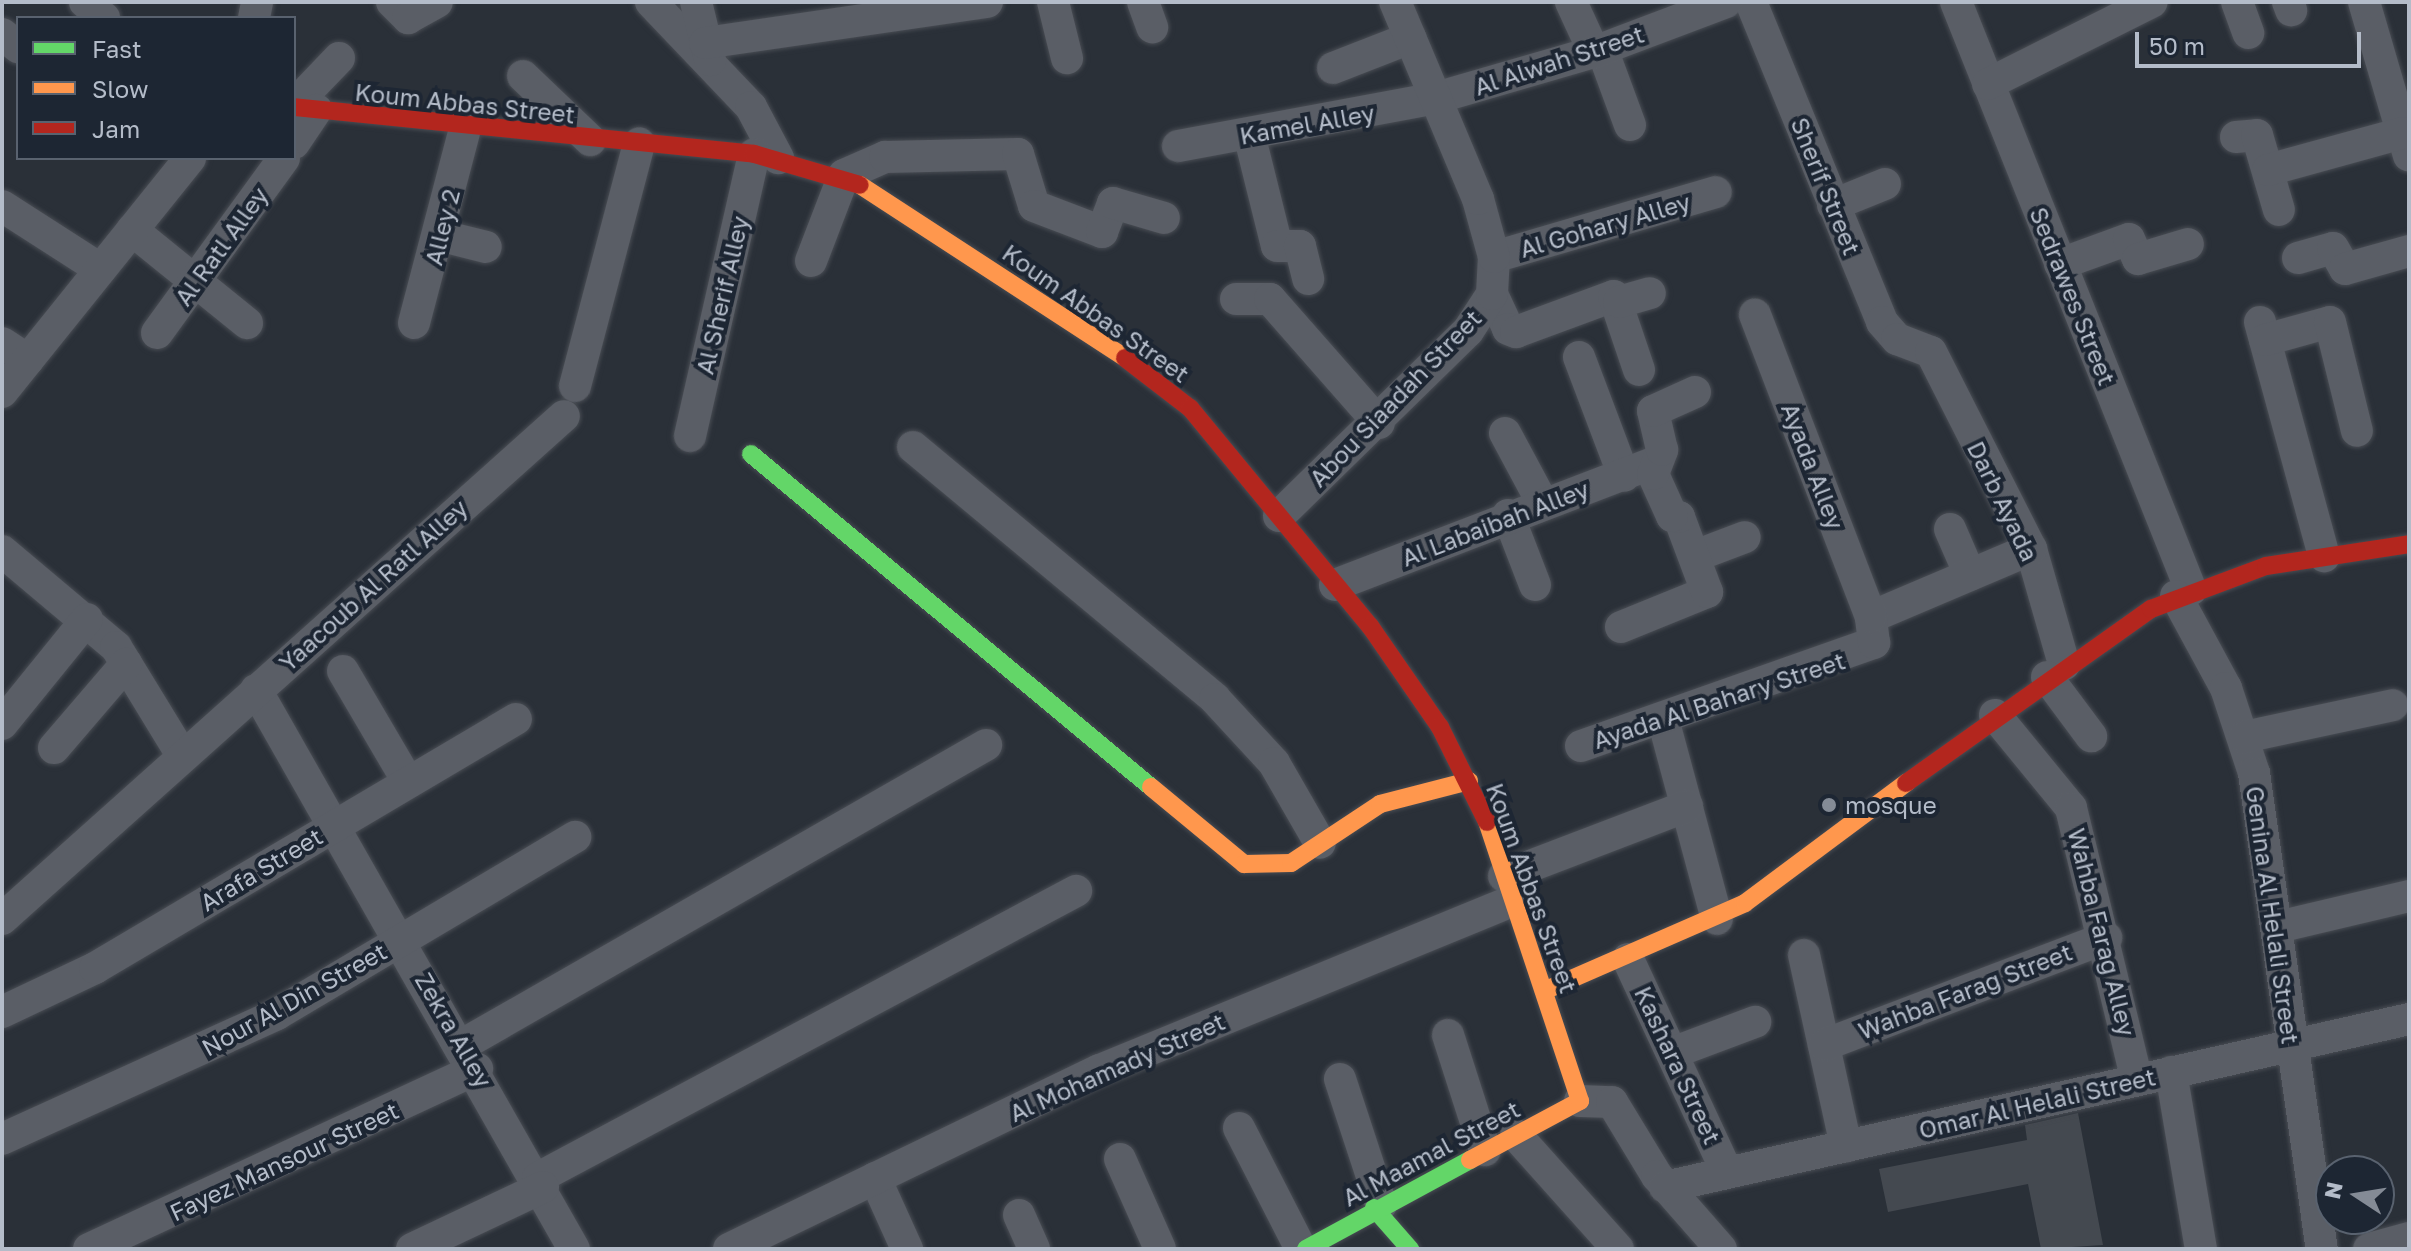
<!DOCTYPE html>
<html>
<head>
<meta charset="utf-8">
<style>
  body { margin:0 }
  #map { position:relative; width:2411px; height:1251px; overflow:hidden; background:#2a3038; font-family:"Golos Text",sans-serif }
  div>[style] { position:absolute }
  .building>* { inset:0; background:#444950 }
  .roads { filter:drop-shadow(0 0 2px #484c53) drop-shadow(0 0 2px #484c53) }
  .street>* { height:32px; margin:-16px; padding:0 16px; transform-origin:16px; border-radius:16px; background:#5a5e66 }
  .fast>* { height:18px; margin:-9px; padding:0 9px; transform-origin:9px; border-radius:9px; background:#63d668 }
  .slow>* { height:18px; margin:-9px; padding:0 9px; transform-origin:9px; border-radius:9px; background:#ff974d }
  .jam>* { height:18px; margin:-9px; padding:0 9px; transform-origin:9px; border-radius:9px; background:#b3261e }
  .dots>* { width:22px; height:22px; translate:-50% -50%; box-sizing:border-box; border:4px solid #1d2633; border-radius:50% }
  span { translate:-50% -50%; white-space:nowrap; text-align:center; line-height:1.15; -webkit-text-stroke:8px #1d2633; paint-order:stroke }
  .street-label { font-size:24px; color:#b4bcc9 }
  .poi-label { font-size:24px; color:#b4bcc9 }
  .left { translate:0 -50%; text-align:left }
  .frame { position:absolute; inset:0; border:4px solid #b4bcc9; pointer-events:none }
  .legend { position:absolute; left:16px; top:16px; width:280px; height:144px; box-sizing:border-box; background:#1d2633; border:2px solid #59626f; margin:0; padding:10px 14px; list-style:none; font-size:24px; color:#b4bcc9 }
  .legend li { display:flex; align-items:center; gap:16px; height:40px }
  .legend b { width:40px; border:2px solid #59626f }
  .north { position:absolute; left:2315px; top:1155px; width:80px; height:80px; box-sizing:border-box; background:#1d2633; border:2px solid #59626f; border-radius:50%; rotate:282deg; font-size:22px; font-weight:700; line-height:32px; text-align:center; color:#b4bcc9 }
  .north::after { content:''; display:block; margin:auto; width:28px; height:36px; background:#848b96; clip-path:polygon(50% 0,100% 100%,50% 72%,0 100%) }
  .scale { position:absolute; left:2135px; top:32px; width:226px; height:36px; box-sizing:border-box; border:4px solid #b4bcc9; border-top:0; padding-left:10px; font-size:24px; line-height:28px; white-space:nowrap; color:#b4bcc9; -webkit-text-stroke:6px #1d2633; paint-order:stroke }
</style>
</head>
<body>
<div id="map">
  <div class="building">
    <i style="clip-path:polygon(2078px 1113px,2103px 1245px,2041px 1249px,2028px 1184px,1888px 1212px,1879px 1169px,2027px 1140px,2025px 1125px)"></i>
  </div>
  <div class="roads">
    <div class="street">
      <i style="left:85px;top:2px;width:25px;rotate:40deg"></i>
      <i style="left:392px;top:2px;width:23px;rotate:45deg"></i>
      <i style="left:408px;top:18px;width:33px;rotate:-29deg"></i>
      <i style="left:651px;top:2px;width:145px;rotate:46.4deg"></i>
      <i style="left:751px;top:107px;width:58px;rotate:62.1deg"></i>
      <i style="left:696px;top:2px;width:60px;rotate:76.4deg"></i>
      <i style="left:1053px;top:2px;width:58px;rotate:76deg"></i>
      <i style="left:1143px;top:2px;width:27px;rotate:70deg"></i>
      <i style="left:1571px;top:2px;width:55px;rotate:65.3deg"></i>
      <i style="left:1751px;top:2px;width:346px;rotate:67.7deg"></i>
      <i style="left:1882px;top:322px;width:23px;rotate:49deg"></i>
      <i style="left:1897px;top:339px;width:36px;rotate:21deg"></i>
      <i style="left:1931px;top:352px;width:221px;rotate:63.1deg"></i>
      <i style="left:2031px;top:549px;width:120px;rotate:74deg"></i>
      <i style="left:1956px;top:2px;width:633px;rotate:68.22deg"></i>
      <i style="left:2237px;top:2px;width:33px;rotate:70deg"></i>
      <i style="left:2288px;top:2px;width:9px;rotate:69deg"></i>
      <i style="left:2364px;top:2px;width:160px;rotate:73.7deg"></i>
      <i style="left:254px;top:18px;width:16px;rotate:-79deg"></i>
      <i style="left:2px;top:34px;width:21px;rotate:39deg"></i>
      <i style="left:705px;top:43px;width:285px;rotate:-8.3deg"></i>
      <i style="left:1602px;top:49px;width:81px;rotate:69.8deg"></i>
      <i style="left:1333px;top:68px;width:83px;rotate:-21.3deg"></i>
      <i style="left:523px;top:76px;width:93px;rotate:43.7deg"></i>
      <i style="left:1988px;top:84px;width:183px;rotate:-26.6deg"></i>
      <i style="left:294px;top:105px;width:65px;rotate:-46.2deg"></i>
      <i style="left:1249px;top:134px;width:115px;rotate:76deg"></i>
      <i style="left:1277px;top:246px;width:23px"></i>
      <i style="left:1300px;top:246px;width:34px;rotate:76deg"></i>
      <i style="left:2236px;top:137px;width:21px;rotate:-5deg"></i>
      <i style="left:2257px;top:135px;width:78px;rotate:73.7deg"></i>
      <i style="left:294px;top:143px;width:40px;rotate:-56deg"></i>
      <i style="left:1178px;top:146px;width:262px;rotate:-10.5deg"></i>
      <i style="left:1436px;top:98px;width:165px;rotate:-16.2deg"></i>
      <i style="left:1594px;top:52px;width:141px;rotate:-20.7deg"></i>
      <i style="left:2268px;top:170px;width:139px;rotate:-15.4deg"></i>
      <i style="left:1833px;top:205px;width:56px;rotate:-22deg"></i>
      <i style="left:2px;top:206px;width:117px;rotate:32.7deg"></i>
      <i style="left:132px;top:230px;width:148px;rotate:39deg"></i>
      <i style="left:442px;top:236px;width:45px;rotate:14deg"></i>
      <i style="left:1494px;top:257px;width:231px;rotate:-16.3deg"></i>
      <i style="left:2298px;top:258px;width:36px;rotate:-16deg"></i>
      <i style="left:2333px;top:248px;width:24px;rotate:60deg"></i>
      <i style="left:2345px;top:269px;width:66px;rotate:-15.7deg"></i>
      <i style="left:811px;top:261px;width:92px;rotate:-69deg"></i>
      <i style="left:844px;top:175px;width:45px;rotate:-23.7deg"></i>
      <i style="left:885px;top:157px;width:133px;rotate:-1.3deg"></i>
      <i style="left:1018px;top:154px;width:54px;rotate:72.9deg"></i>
      <i style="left:1034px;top:206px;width:73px;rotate:20.9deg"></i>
      <i style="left:1102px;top:232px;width:31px;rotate:-69deg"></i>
      <i style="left:1113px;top:203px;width:53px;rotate:16.4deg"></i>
      <i style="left:2060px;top:264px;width:73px;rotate:-19.9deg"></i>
      <i style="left:2129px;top:239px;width:22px;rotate:66deg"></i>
      <i style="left:2138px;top:259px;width:52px;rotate:-16.7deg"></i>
      <i style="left:1492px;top:294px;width:38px;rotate:65deg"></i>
      <i style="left:1508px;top:329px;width:9px;rotate:21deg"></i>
      <i style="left:1516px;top:332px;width:104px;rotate:-20.2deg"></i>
      <i style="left:1614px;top:296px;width:78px;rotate:71.3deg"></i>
      <i style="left:1236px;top:299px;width:34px"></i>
      <i style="left:1270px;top:299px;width:165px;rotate:48.7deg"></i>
      <i style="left:1619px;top:302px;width:32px;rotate:-16deg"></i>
      <i style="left:2260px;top:322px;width:243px;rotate:74.7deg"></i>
      <i style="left:414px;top:323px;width:201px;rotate:-75.3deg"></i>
      <i style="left:157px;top:333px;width:216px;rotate:-54deg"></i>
      <i style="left:2265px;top:340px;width:67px;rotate:-15.5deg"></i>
      <i style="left:2330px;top:322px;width:112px;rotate:76.1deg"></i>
      <i style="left:2px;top:343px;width:31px;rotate:33deg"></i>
      <i style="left:1579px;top:357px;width:127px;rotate:69.3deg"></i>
      <i style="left:575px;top:386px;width:251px;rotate:-75.2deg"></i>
      <i style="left:2px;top:392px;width:300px;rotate:-51.2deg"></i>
      <i style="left:1505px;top:433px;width:81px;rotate:61.8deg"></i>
      <i style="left:690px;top:436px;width:289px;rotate:-77.2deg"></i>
      <i style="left:913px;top:447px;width:393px;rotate:39.8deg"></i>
      <i style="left:1215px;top:699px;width:87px;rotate:47.3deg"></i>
      <i style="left:1274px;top:763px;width:92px;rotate:60.1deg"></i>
      <i style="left:1508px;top:515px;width:75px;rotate:68.9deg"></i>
      <i style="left:1279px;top:516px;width:264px;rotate:-44.4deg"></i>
      <i style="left:1468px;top:331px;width:44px;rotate:-57deg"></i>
      <i style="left:1492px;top:294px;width:37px;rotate:-87deg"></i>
      <i style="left:1494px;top:257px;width:60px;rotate:-105.4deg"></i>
      <i style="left:1478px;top:199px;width:214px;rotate:-112.8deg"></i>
      <i style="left:1950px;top:529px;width:50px;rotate:66.5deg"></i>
      <i style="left:2px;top:551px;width:149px;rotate:40.1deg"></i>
      <i style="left:116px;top:647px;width:127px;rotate:58.6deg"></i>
      <i style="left:1695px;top:556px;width:53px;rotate:-20.8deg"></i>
      <i style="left:1335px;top:585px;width:343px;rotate:-21deg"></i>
      <i style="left:2176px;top:596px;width:105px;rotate:61.5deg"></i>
      <i style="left:2226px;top:688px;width:89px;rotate:71.8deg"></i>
      <i style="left:2254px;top:773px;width:481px;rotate:81.9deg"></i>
      <i style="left:1871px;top:617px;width:174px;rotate:-23deg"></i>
      <i style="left:1621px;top:627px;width:93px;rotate:-22.1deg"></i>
      <i style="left:1707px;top:592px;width:80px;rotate:-110.5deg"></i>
      <i style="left:1679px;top:517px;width:7px;rotate:-172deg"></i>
      <i style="left:1672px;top:516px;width:46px;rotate:-114.3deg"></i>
      <i style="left:1653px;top:474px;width:26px;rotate:-69deg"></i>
      <i style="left:1662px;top:450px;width:40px;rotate:-103deg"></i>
      <i style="left:1653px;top:411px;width:46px;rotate:-24.3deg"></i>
      <i style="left:343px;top:671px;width:129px;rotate:59.6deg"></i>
      <i style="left:2047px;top:677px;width:74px;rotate:53.3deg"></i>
      <i style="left:256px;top:690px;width:643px;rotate:60.37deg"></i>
      <i style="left:1995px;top:715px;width:120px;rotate:50.7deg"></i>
      <i style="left:2071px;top:808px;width:280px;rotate:76.4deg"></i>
      <i style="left:1663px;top:719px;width:207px;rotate:74.9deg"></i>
      <i style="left:2px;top:724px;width:135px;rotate:-51deg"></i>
      <i style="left:2244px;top:737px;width:152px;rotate:-12.1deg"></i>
      <i style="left:1581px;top:746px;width:311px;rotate:-19.4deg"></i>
      <i style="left:1874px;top:643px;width:26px;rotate:-97deg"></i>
      <i style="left:1871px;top:617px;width:324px;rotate:-111deg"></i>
      <i style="left:54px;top:748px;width:111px;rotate:-49.4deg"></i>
      <i style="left:1504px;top:876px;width:196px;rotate:-20.9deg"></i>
      <i style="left:2px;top:919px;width:754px;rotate:-41.83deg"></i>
      <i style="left:2278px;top:927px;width:135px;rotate:-13.3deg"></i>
      <i style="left:1804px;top:955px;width:196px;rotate:77.6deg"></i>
      <i style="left:1628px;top:959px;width:235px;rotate:65.1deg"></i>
      <i style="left:2px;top:1012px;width:103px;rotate:-25.3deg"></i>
      <i style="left:95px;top:968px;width:489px;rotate:-30.6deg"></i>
      <i style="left:1448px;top:1035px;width:121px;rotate:72.2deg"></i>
      <i style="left:462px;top:1045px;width:604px;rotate:-29.79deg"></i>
      <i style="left:1824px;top:1045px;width:302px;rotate:-20.8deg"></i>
      <i style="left:1672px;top:1053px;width:89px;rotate:-20.5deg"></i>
      <i style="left:2171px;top:1072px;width:180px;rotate:80.4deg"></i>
      <i style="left:1340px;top:1079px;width:132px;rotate:71.8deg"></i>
      <i style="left:1580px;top:1101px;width:32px;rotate:2deg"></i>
      <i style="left:1612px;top:1102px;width:87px;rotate:58.7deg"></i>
      <i style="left:1657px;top:1176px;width:97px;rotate:48.8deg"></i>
      <i style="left:1239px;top:1128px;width:136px;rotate:62.9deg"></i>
      <i style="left:1516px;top:1135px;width:153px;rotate:48.2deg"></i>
      <i style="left:2px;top:1139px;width:302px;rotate:-24.4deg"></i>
      <i style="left:277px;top:1014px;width:347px;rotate:-30.7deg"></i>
      <i style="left:1120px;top:1159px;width:98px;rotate:66deg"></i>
      <i style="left:538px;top:1178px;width:610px;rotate:-28.08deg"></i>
      <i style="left:875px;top:1178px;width:78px;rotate:65.7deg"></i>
      <i style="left:1665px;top:1187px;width:763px;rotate:-12.72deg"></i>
      <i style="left:1019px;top:1215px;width:37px;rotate:66deg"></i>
      <i style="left:89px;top:1249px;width:428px;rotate:-24.9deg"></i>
      <i style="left:412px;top:1249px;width:145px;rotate:-25.3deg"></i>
      <i style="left:729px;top:1249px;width:412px;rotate:-25.8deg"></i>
      <i style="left:1100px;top:1070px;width:446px;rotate:-22.3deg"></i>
      <i style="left:2369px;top:1249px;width:41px;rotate:-15.4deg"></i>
    </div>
    <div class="fast">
      <i style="left:751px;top:454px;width:520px;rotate:39.78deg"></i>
      <i style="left:1374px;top:1208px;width:55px;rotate:48.7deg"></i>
      <i style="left:1306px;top:1249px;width:187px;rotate:-28.5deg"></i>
    </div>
    <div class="slow">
      <i style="left:860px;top:185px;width:316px;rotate:33.1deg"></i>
      <i style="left:1151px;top:787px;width:121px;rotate:39.6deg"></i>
      <i style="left:1244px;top:864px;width:47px;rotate:-1.2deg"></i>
      <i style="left:1291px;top:863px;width:107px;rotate:-33.5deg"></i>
      <i style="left:1380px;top:804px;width:92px;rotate:-14.5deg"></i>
      <i style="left:1544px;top:991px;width:219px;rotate:-23.6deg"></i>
      <i style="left:1745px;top:903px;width:201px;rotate:-36.7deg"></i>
      <i style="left:1470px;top:1160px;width:125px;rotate:-28.2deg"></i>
      <i style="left:1580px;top:1101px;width:294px;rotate:-108.4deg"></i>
    </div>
    <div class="jam">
      <i style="left:294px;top:107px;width:462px;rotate:5.8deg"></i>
      <i style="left:754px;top:154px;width:110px;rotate:16.3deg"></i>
      <i style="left:1125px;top:358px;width:82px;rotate:37.6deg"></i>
      <i style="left:1190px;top:408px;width:283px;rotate:50.5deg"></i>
      <i style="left:1370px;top:626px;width:123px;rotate:55.3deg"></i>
      <i style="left:1440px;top:727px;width:106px;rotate:63.7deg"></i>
      <i style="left:1906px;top:783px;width:301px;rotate:-35.4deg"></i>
      <i style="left:2151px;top:609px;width:123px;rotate:-20.5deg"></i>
      <i style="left:2266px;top:566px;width:145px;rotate:-8.7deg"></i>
    </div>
  </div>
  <div class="dots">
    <i style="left:1829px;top:805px;background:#848b96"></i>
  </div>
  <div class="street-label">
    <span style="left:1559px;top:60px;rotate:-18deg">Al Alwah Street</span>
    <span style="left:465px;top:103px;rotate:6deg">Koum Abbas Street</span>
    <span style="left:1307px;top:124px;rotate:-10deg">Kamel Alley</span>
    <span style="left:1826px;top:186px;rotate:68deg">Sherif Street</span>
    <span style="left:1605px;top:225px;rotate:-16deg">Al Gohary Alley</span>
    <span style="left:442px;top:227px;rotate:-76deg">Alley 2</span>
    <span style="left:221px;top:246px;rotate:-54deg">Al Ratl Alley</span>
    <span style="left:722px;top:295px;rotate:-77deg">Al Sherif Alley</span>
    <span style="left:2073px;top:296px;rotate:68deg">Sedrawes Street</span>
    <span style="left:1096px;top:313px;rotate:35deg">Koum Abbas Street</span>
    <span style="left:1395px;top:398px;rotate:-46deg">Abou Siaadah Street</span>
    <span style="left:1813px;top:466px;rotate:69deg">Ayada Alley</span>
    <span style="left:2003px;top:501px;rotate:64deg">Darb Ayada</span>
    <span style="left:1495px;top:523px;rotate:-21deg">Al Labaibah Alley</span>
    <span style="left:373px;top:585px;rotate:-42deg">Yaacoub Al Ratl Alley</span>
    <span style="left:1719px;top:700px;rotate:-18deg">Ayada Al Bahary Street</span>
    <span style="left:261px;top:869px;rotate:-31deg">Arafa Street</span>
    <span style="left:1532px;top:888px;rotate:70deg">Koum Abbas Street</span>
    <span style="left:2273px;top:915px;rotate:82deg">Genina Al Helali Street</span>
    <span style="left:2102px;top:932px;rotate:76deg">Wahba Farag Alley</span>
    <span style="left:1965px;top:991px;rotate:-21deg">Wahba Farag Street</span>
    <span style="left:294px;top:999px;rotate:-29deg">Nour Al Din Street</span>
    <span style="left:454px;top:1030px;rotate:60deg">Zekra Alley</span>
    <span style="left:1678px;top:1065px;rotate:65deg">Kashara Street</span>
    <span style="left:1117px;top:1067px;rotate:-24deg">Al Mohamady Street</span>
    <span style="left:2037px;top:1103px;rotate:-13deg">Omar Al Helali Street</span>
    <span style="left:1431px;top:1153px;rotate:-28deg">Al Maamal Street</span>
    <span style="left:284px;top:1161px;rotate:-25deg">Fayez Mansour Street</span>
  </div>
  <div class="poi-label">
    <span class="left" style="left:1845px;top:805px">mosque</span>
  </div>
  <div class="frame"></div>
  <ul class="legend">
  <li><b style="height:10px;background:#63d668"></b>Fast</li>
  <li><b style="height:10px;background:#ff974d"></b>Slow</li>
  <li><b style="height:10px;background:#b3261e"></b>Jam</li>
  </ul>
  <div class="north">N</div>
  <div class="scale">50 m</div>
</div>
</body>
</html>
